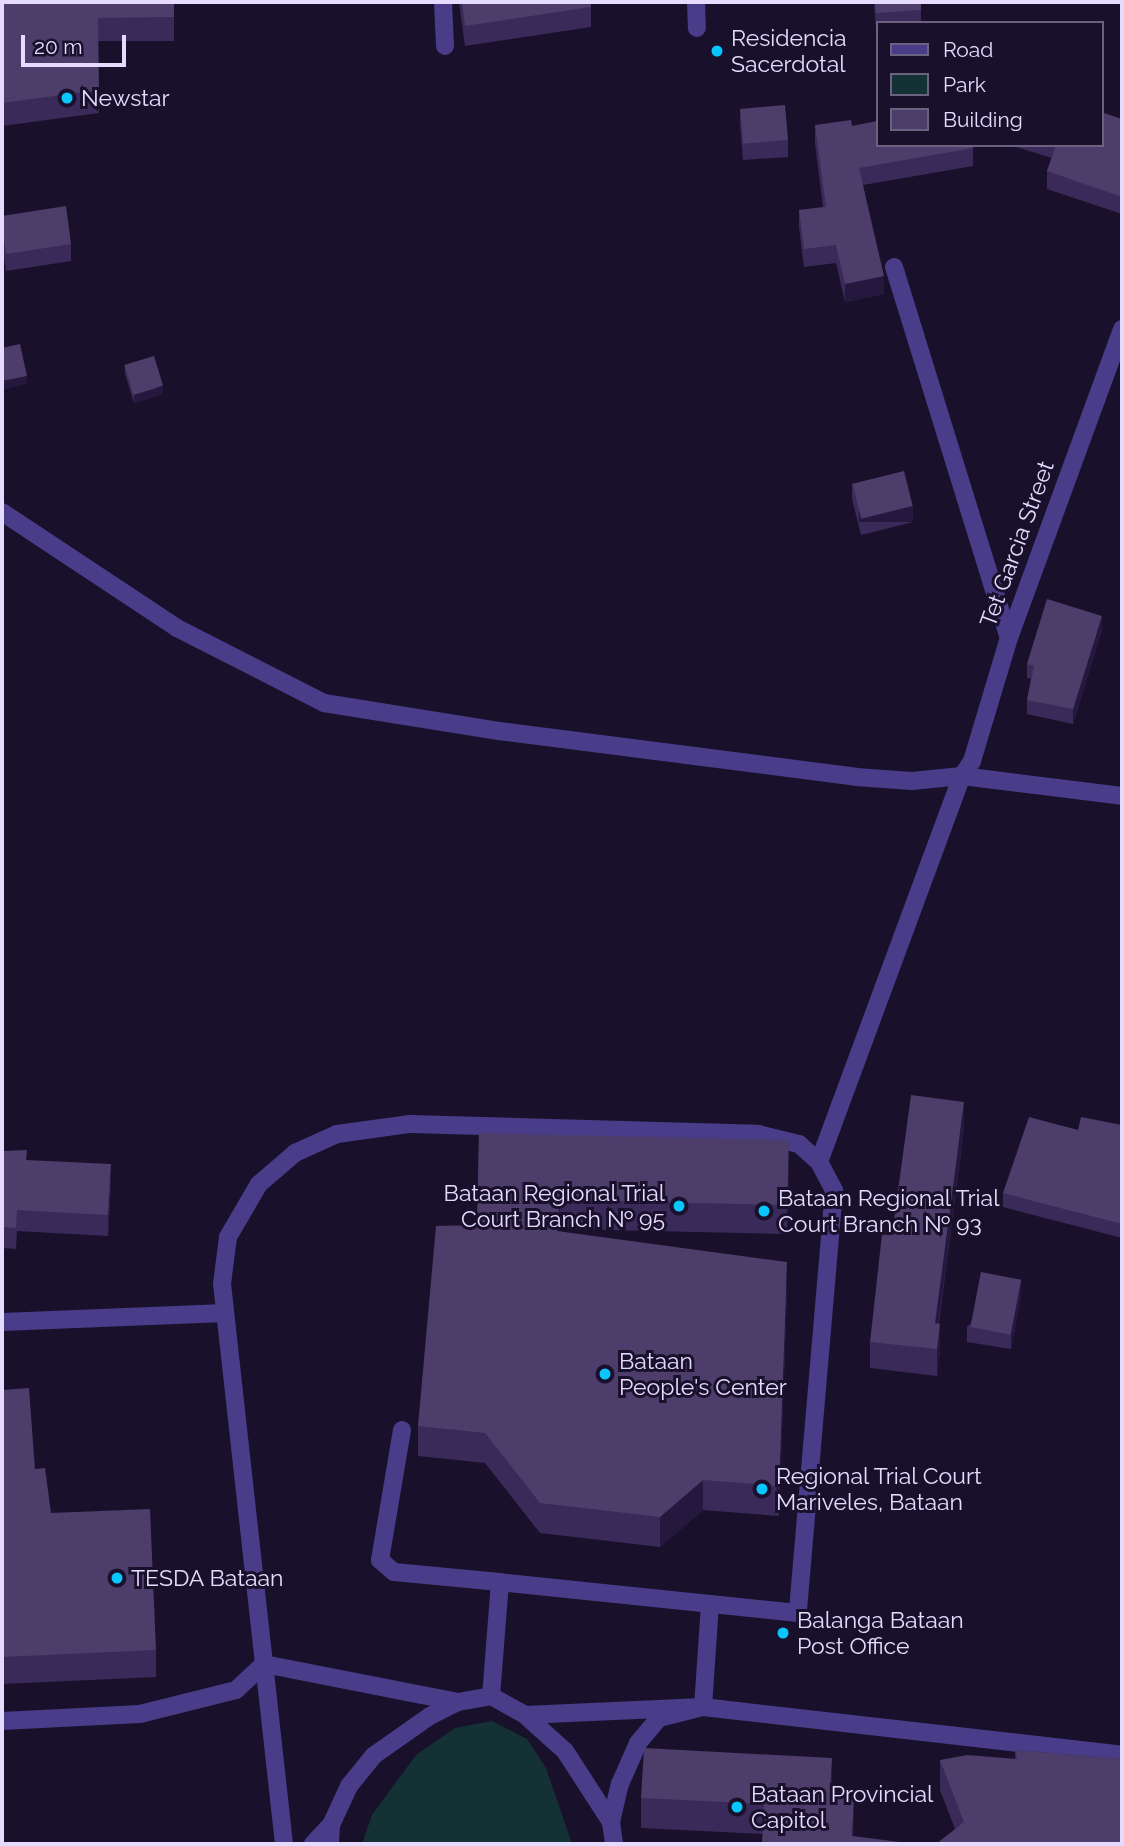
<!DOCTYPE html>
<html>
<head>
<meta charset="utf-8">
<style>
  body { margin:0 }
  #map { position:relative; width:1124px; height:1846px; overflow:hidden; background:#19112b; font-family:Raleway,sans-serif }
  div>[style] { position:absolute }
  .green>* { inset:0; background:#143235 }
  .minor>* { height:18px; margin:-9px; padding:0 9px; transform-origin:9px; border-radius:9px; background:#493c89 }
  .wall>* { inset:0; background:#3a2a59 }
  .shaded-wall>* { inset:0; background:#25183f; transform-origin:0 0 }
  .building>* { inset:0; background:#4c3d6a; transform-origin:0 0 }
  .dots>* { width:19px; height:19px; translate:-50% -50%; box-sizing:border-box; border:4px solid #19112b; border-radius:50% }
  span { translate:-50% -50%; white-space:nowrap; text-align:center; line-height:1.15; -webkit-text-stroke:6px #19112b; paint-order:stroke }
  .poi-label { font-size:23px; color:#e4dbff }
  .left { translate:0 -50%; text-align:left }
  .right { translate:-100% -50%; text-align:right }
  .street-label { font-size:23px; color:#e4dbff }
  .frame { position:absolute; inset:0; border:4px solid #e4dbff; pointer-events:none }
  .legend { position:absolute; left:876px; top:21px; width:228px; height:126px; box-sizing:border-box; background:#19112b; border:2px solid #6a6280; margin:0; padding:9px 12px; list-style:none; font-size:21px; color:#e4dbff }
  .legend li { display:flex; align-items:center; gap:14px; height:35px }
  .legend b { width:35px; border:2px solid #6a6280 }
  .scale { position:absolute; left:21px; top:35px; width:105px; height:32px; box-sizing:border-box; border:4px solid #e4dbff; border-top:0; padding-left:9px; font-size:21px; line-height:24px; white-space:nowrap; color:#e4dbff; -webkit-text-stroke:5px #19112b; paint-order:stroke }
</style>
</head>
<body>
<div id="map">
  <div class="green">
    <i style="clip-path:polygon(492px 1721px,527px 1739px,546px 1768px,572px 1844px,362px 1844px,372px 1815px,416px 1755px,455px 1728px)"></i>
  </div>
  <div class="minor">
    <i style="left:443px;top:2px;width:44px;rotate:87.4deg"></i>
    <i style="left:696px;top:2px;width:26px;rotate:88deg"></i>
    <i style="left:894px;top:267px;width:388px;rotate:72.8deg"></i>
    <i style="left:2px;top:512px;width:210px;rotate:33.5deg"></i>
    <i style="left:177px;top:628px;width:165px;rotate:27deg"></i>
    <i style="left:324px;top:703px;width:177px;rotate:9.1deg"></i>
    <i style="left:499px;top:731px;width:360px;rotate:7.3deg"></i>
    <i style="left:856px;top:777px;width:56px;rotate:4.1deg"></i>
    <i style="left:912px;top:781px;width:50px;rotate:-5.7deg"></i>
    <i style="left:962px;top:776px;width:161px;rotate:7.1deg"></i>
    <i style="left:819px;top:1162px;width:412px;rotate:-69.7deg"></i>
    <i style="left:962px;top:776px;width:18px;rotate:-56deg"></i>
    <i style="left:972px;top:761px;width:128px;rotate:-73.3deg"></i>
    <i style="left:1009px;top:638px;width:329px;rotate:-69.9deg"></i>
    <i style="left:2px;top:1322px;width:223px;rotate:-2.3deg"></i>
    <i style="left:402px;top:1430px;width:132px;rotate:99.6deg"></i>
    <i style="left:380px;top:1560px;width:18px;rotate:41deg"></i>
    <i style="left:394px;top:1572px;width:106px;rotate:5.4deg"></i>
    <i style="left:500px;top:1582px;width:114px;rotate:94.5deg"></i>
    <i style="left:525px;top:1715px;width:178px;rotate:-2.6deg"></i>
    <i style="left:703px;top:1707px;width:422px;rotate:6.5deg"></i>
    <i style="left:2px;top:1721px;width:138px;rotate:-2.9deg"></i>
    <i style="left:140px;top:1714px;width:99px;rotate:-14deg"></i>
    <i style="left:236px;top:1690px;width:38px;rotate:-43deg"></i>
    <i style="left:264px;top:1664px;width:382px;rotate:-96.3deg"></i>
    <i style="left:222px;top:1284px;width:47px;rotate:-82.7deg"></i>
    <i style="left:228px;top:1237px;width:61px;rotate:-59.7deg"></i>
    <i style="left:259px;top:1184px;width:48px;rotate:-40.7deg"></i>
    <i style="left:295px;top:1153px;width:46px;rotate:-24.3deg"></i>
    <i style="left:337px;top:1134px;width:74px;rotate:-7.8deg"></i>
    <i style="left:410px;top:1124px;width:348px;rotate:1.6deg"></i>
    <i style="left:758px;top:1134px;width:42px;rotate:13.7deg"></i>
    <i style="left:799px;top:1144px;width:27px;rotate:42deg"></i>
    <i style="left:819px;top:1162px;width:32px;rotate:62deg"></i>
    <i style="left:834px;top:1190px;width:425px;rotate:94.9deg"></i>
    <i style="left:798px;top:1613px;width:300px;rotate:-174.1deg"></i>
    <i style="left:611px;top:1822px;width:39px;rotate:-77deg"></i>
    <i style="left:620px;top:1784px;width:45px;rotate:-66.3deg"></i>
    <i style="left:638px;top:1743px;width:33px;rotate:-50deg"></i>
    <i style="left:659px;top:1718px;width:45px;rotate:-14deg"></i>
    <i style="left:703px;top:1707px;width:103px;rotate:-86.1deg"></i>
    <i style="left:284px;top:1844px;width:181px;rotate:-96.3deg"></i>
    <i style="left:264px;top:1664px;width:198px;rotate:11.1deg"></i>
    <i style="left:313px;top:1844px;width:26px;rotate:-47deg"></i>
    <i style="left:330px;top:1844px;width:19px;rotate:-87deg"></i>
    <i style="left:331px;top:1825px;width:43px;rotate:-65.2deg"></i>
    <i style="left:349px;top:1786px;width:38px;rotate:-51deg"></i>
    <i style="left:373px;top:1756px;width:70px;rotate:-35.1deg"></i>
    <i style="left:430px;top:1716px;width:31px;rotate:-27deg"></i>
    <i style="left:458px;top:1702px;width:34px;rotate:-10deg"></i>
    <i style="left:491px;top:1696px;width:39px;rotate:29deg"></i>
    <i style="left:525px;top:1715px;width:54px;rotate:42deg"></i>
    <i style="left:565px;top:1751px;width:85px;rotate:57.1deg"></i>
    <i style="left:611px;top:1822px;width:22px;rotate:82deg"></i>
  </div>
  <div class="wall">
    <i style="clip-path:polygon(2px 2px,174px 2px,174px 41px,98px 41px,99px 113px,2px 126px)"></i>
    <i style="clip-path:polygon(459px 2px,591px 2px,591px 27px,465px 46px)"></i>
    <i style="clip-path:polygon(874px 2px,921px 2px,921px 23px,877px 23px,877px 29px,876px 29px)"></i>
    <i style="clip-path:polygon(740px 109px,788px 140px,788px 157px,743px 160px,740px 125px)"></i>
    <i style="clip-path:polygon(1122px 119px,1122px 214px,1047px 189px,1047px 171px,1052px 158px,1009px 145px,1101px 145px)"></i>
    <i style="clip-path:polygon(815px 125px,852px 126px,973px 148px,973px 166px,863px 185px,884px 294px,845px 302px,836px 263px,804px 267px,799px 227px,799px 210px,823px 207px,815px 143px)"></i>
    <i style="clip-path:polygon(2px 216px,71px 244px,71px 261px,6px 271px,2px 242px)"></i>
    <i style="clip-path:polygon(125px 366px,163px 394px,134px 403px,125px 374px)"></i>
    <i style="clip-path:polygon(852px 483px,913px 522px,861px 535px,852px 499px)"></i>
    <i style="clip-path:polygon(1102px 630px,1073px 724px,1027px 714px,1027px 700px,1031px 679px,1027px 678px,1027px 664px)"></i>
    <i style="clip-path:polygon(1122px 1125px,1122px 1238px,1003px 1207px,1003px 1193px,1078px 1130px)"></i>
    <i style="clip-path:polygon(964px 1129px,939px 1323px,940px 1350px,937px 1376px,870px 1368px,870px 1342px,892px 1235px)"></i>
    <i style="clip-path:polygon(479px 1133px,789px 1170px,787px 1234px,560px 1229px,559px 1231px,787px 1292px,779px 1516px,703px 1510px,660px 1547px,540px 1533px,485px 1463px,418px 1456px,418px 1426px,477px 1225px)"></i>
    <i style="clip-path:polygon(2px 1151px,27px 1160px,111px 1185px,108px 1236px,17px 1231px,16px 1249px,2px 1248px)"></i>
    <i style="clip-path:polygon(1021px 1296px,1011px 1349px,967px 1342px,967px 1326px)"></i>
    <i style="clip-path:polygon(2px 1390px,35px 1469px,51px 1513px,156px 1650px,156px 1677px,2px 1684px)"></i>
    <i style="clip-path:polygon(1015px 1750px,1122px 1759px,955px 1829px,940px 1790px,940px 1760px,1015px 1759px)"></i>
    <i style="clip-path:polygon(832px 1758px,763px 1834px,641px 1828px,641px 1798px)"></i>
  </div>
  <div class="shaded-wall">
    <i style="clip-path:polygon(884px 276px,884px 294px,845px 302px,845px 284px)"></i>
    <i style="clip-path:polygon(27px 376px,27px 384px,2px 390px,2px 381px)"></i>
    <i style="clip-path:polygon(163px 386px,163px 394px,134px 403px,134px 395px)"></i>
    <i style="left:913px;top:506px;width:16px;height:54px;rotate:90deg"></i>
    <i style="clip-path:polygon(1102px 616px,1102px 630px,1073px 724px,1073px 709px)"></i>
    <i style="clip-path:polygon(964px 1102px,964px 1129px,935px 1349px,935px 1323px)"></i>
    <i style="clip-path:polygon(789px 1140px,789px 1170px,787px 1234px,787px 1205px)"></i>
    <i style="clip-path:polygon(111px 1164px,111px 1185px,108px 1236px,108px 1215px)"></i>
    <i style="clip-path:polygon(560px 1200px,560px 1229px,557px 1261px,557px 1231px)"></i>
    <i style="clip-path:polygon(787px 1262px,787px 1292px,779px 1516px,779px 1486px)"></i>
    <i style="clip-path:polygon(1021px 1280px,1021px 1296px,1011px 1349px,1011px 1333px)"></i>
    <i style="clip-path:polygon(940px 1324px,940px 1350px,937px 1376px,937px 1349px)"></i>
    <i style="clip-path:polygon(703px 1480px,703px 1510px,660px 1547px,660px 1517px)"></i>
    <i style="clip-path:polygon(832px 1758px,832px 1788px,830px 1826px,830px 1796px)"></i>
    <i style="clip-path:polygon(854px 1798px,854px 1844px,852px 1844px)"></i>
  </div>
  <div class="building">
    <i style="clip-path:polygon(2px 2px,174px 2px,174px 17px,98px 18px,99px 90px,2px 103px)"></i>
    <i style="clip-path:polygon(462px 2px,591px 2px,591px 7px,465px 26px)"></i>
    <i style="clip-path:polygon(875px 2px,921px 2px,921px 10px,876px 13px)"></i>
    <i style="left:785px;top:105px;width:35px;height:45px;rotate:85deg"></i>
    <i style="clip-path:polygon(1101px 112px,1122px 119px,1122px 197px,1047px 171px,1056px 145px,1101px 145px)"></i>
    <i style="clip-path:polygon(851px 120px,852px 126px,877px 121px,877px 145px,972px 145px,973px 148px,859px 168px,884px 276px,845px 284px,836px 245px,804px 249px,799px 210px,826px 207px,815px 125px)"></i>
    <i style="clip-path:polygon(66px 206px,71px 244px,6px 254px,2px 225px,2px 216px)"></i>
    <i style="clip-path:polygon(20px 344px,27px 376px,2px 381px,2px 348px)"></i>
    <i style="left:154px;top:356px;width:31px;height:31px;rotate:73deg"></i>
    <i style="left:904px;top:471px;width:36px;height:53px;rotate:76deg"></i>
    <i style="clip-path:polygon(1047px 599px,1102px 616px,1073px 709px,1027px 700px,1034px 666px,1027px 664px)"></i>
    <i style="clip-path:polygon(911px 1095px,964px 1102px,935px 1323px,940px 1324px,937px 1349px,870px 1342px,882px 1234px,892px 1235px)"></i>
    <i style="clip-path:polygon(1029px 1117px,1078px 1130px,1081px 1117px,1122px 1125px,1122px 1224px,1003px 1193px)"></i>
    <i style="clip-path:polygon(479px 1133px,789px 1140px,787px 1205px,560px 1200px,557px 1231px,787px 1262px,779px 1486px,703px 1480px,660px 1517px,540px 1503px,485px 1433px,418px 1426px,436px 1226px,477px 1225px)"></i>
    <i style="clip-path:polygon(27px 1150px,26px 1160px,111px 1164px,108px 1215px,17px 1210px,16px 1228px,2px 1227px,2px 1151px)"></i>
    <i style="left:981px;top:1272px;width:41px;height:56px;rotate:11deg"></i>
    <i style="clip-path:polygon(29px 1388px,35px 1469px,45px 1468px,51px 1513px,150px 1509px,156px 1650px,2px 1657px,2px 1390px)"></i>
    <i style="clip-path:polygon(644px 1748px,832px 1758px,830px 1796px,854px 1798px,852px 1836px,916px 1844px,762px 1844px,764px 1804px,641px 1798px)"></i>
    <i style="clip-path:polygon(1015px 1750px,1122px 1759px,1122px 1844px,936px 1844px,964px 1822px,940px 1760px,967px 1755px,1017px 1759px)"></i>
  </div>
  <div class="dots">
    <i style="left:717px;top:51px;background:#08c5fe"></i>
    <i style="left:67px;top:98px;background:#08c5fe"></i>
    <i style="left:679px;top:1206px;background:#08c5fe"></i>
    <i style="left:764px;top:1211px;background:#08c5fe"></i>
    <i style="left:605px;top:1374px;background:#08c5fe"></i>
    <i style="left:762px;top:1489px;background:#08c5fe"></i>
    <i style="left:117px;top:1578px;background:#08c5fe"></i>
    <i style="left:783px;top:1633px;background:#08c5fe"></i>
    <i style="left:737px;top:1807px;background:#08c5fe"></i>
  </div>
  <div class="poi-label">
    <span class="left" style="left:731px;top:51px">Residencia<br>Sacerdotal</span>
    <span class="left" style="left:81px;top:98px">Newstar</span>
    <span class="right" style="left:665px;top:1206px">Bataan Regional Trial<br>Court Branch № 95</span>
    <span class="left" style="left:778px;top:1211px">Bataan Regional Trial<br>Court Branch № 93</span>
    <span class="left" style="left:619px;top:1374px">Bataan<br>People's Center</span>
    <span class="left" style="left:776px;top:1489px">Regional Trial Court<br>Mariveles, Bataan</span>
    <span class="left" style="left:131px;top:1578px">TESDA Bataan</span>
    <span class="left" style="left:797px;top:1633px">Balanga Bataan<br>Post Office</span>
    <span class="left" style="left:751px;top:1807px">Bataan Provincial<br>Capitol</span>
  </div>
  <div class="street-label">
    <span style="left:1017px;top:544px;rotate:-70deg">Tet Garcia Street</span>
  </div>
  <div class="frame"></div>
  <ul class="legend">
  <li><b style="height:9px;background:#493c89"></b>Road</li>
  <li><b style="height:19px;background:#143235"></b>Park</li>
  <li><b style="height:19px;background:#4c3d6a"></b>Building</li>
  </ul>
  <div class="scale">20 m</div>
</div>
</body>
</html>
